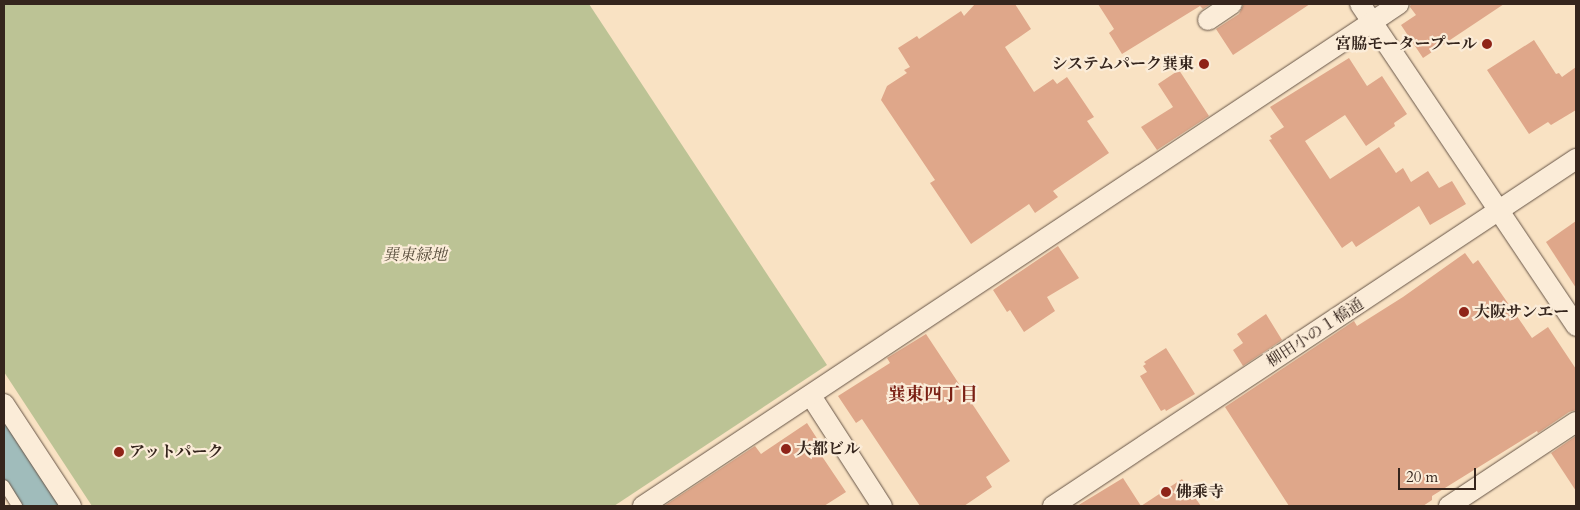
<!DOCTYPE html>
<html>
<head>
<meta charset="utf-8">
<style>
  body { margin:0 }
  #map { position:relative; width:1580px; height:510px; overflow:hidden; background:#f9e2c3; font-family:Cardo,"Noto Serif JP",serif }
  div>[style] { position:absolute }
  .green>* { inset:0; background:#bcc395 }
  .river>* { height:46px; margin:-23px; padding:0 23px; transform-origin:23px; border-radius:23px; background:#a0bcbb }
  .building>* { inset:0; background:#dfa78a }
  .roads { filter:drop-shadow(0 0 1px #665446) drop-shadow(0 0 1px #665446) }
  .service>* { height:10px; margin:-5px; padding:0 5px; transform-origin:5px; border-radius:5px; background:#fbecd8 }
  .minor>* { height:20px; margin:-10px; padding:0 10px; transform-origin:10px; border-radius:10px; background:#fbecd8 }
  .dots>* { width:14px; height:14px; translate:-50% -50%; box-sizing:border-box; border:2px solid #fbecd8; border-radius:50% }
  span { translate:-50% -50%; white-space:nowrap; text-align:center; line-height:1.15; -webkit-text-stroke:4.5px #fbecd8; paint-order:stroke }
  .poi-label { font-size:16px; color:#35251d; font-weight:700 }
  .right { translate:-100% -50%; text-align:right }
  .left { translate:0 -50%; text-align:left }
  .park-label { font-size:16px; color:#574c3b; font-style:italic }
  .street-label { font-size:16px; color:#35251d }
  .neighbourhood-label { font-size:18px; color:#7a1f14; font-weight:700 }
  .frame { position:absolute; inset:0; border:5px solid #35251d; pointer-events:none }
  .scale { position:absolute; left:1398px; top:468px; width:78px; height:22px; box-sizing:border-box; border:2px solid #35251d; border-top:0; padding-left:6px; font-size:15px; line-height:18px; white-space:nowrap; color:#35251d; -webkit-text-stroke:4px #fbecd8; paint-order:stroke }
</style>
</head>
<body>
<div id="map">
  <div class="green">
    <i style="clip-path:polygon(4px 4px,589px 4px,827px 365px,614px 506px,92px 506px,4px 372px)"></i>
  </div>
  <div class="river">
    <i style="left:4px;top:448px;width:70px;rotate:56.1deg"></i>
  </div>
  <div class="building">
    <i style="clip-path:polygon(975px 4px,1015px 4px,1031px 29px,1005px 47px,1034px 92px,1053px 79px,1057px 84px,1067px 77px,1094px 117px,1087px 121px,1109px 153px,1053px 191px,1058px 197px,1035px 213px,1029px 204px,971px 244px,930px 183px,935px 180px,881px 100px,887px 86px,907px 73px,904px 70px,910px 67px,898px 48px,917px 36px,919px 39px,961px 11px,964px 16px)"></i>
    <i style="clip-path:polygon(1098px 4px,1211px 4px,1203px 9px,1200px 6px,1122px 54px,1109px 33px,1114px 29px)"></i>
    <i style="clip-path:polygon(1244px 4px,1310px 4px,1233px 55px,1216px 29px,1239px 14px)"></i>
    <i style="clip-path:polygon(1411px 4px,1504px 4px,1423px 58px,1401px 25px,1416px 15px,1410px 7px)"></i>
    <i style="clip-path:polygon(1534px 40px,1556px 74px,1559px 73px,1562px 77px,1576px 67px,1576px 110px,1551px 125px,1548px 122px,1529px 134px,1487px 70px)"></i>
    <i style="clip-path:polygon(1349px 58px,1367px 86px,1382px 76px,1407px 114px,1394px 123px,1395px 126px,1366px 146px,1345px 115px,1305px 141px,1330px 179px,1379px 147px,1396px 173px,1403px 168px,1411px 182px,1428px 171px,1439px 188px,1452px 181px,1466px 204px,1430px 225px,1419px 206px,1356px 247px,1352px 241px,1342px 248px,1269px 140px,1272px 139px,1270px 136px,1284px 127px,1270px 107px)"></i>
    <i style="clip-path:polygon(1179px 70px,1209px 116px,1157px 150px,1141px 127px,1173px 107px,1158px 84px)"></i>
    <i style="clip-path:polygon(1576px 221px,1576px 288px,1546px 242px)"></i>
    <i style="clip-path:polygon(1058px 246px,1079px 278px,1047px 297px,1055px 311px,1024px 332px,1010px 310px,1007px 312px,993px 290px)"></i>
    <i style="clip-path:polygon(1465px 253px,1473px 264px,1478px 260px,1532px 338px,1548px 327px,1576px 369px,1576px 410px,1569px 412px,1538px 433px,1537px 431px,1432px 496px,1432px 500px,1423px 506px,1289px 506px,1225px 407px,1354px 321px,1357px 326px,1403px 297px)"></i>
    <i style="clip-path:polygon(1266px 314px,1282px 340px,1243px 366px,1233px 350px,1243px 343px,1237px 334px)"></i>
    <i style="clip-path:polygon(926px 334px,1010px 461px,986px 477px,992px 487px,964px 506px,920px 506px,862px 419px,856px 423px,838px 396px,890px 363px,887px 358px)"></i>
    <i style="clip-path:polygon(1166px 348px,1195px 394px,1166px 411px,1165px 409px,1161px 411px,1140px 376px,1147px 372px,1143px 366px,1146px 364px,1144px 362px)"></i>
    <i style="clip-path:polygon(807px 423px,818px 440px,813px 443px,846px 492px,824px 506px,664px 506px,755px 446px,761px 454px)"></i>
    <i style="clip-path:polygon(1576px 436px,1576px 491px,1551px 453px)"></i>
    <i style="clip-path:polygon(1123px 478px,1141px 506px,1182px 479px,1201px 506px,1077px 506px)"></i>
  </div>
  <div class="roads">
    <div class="service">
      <i style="left:4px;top:485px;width:25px;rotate:58deg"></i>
    </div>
    <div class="minor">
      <i style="left:1360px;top:4px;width:388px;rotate:56.1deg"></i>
      <i style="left:1208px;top:20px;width:29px;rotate:-34deg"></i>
      <i style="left:811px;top:396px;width:131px;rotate:57.2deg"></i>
      <i style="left:4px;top:404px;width:122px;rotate:56.7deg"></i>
      <i style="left:643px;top:506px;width:907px;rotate:-33.59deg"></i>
      <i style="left:1053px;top:506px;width:628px;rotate:-33.56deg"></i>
      <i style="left:1449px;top:506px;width:152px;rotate:-33.5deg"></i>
    </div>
  </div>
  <div class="dots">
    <i style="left:1487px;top:44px;background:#8f2418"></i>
    <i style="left:1204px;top:64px;background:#8f2418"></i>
    <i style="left:1464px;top:312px;background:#8f2418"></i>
    <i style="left:786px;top:449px;background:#8f2418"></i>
    <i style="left:119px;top:452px;background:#8f2418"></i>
    <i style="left:1166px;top:492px;background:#8f2418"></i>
  </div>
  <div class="poi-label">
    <span class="right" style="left:1477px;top:44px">宮脇モータープール</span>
    <span class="right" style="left:1194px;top:64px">システムパーク巽東</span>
    <span class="left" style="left:1474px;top:312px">大阪サンエー</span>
    <span class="left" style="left:796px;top:449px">大都ビル</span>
    <span class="left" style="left:129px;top:452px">アットパーク</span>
    <span class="left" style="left:1176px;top:492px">佛乘寺</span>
  </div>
  <div class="park-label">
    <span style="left:415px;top:255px">巽東緑地</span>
  </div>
  <div class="street-label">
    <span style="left:1315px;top:333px;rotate:-33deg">柳田小の１橋通</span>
  </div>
  <div class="neighbourhood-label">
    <span style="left:933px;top:395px">巽東四丁目</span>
  </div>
  <div class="frame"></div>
  <div class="scale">20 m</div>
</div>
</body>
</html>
